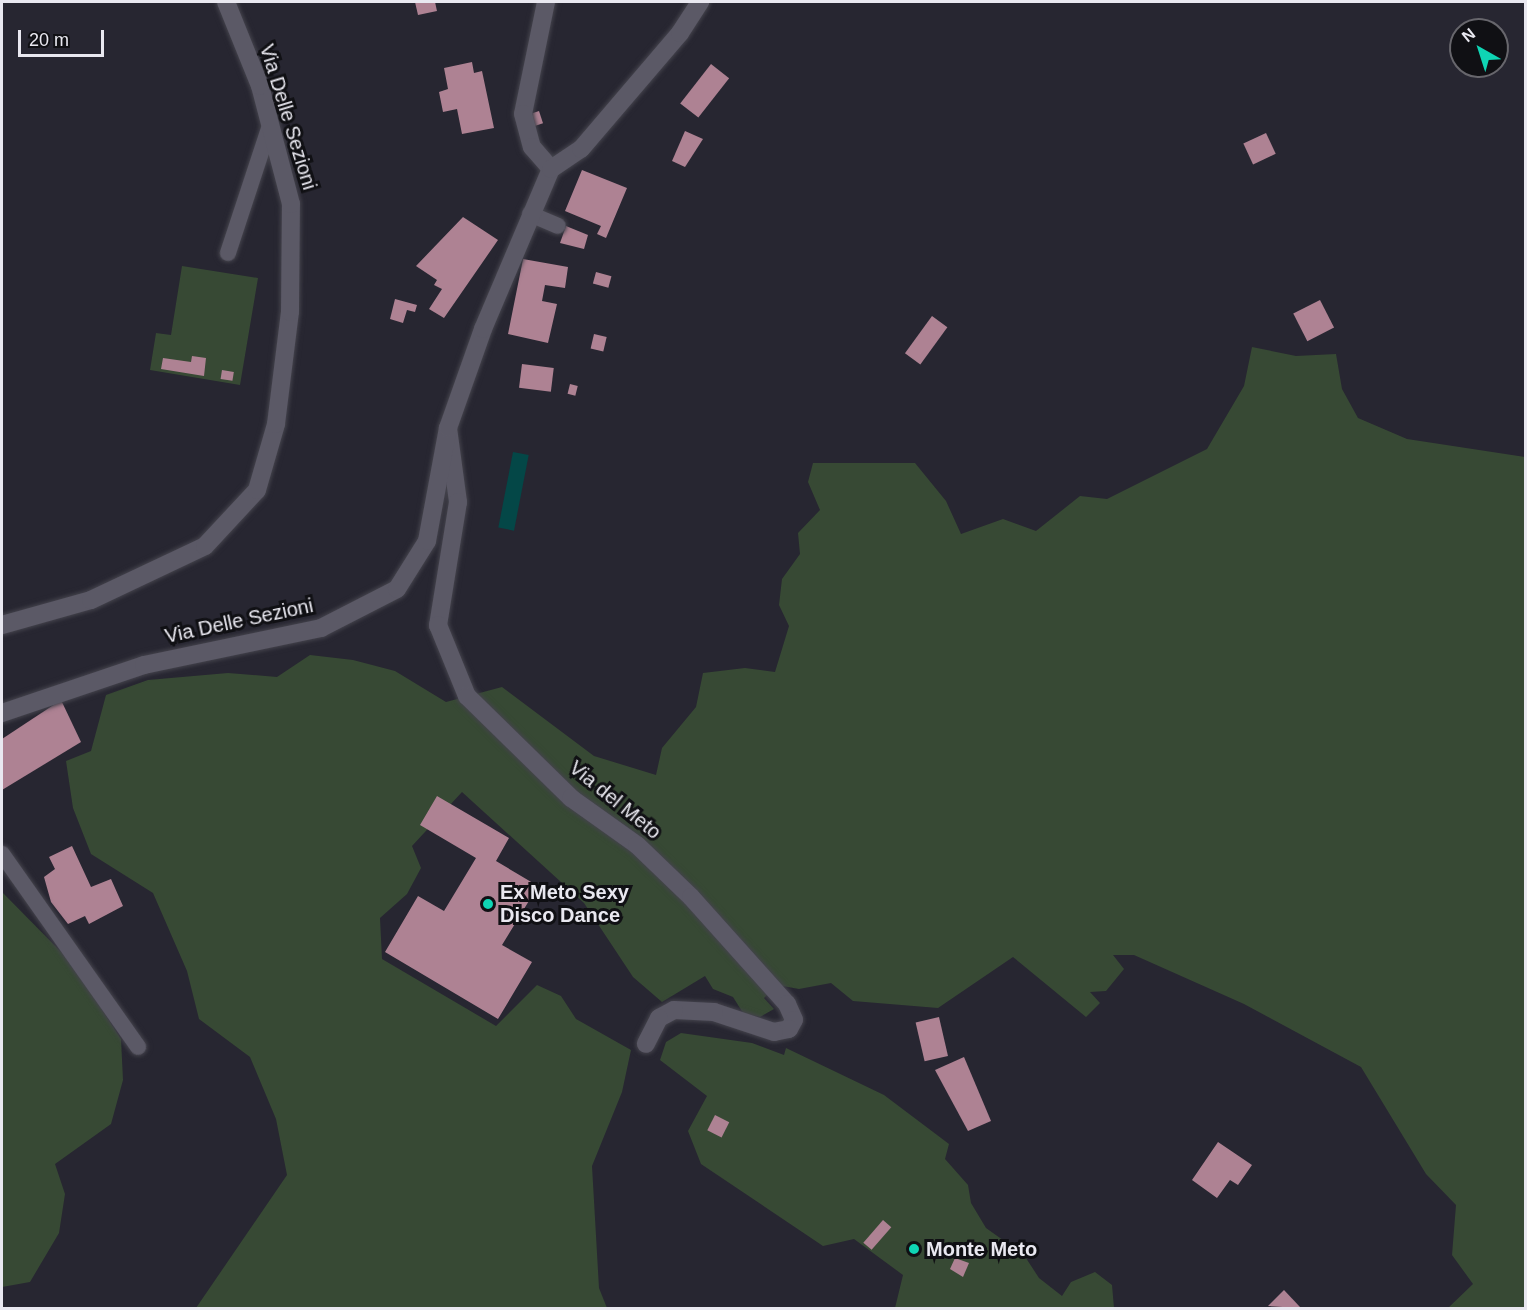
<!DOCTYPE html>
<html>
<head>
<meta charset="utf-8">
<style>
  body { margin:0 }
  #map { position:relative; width:1527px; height:1310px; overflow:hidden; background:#272631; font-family:Arial,sans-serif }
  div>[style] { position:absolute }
  .green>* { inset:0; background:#374934 }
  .water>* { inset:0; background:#044747; transform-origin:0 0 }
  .building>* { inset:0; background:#ae8293; transform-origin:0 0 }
  .roads { filter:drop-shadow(0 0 2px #44434c) drop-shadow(0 0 2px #44434c) }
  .service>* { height:16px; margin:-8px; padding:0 8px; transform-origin:8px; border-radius:8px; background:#5b5966 }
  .minor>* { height:18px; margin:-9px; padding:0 9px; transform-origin:9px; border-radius:9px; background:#5b5966 }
  .tertiary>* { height:18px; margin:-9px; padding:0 9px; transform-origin:9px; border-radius:9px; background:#5b5966 }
  .dots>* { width:16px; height:16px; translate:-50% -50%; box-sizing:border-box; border:3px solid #101014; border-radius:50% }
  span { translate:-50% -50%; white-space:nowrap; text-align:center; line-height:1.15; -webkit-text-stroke:6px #101014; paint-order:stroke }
  .street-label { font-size:20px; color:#e9e8f0 }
  .poi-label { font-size:20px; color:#e9e8f0; font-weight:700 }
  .left { translate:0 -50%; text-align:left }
  .frame { position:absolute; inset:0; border:3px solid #e9e8f0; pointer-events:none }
  .north { position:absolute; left:1449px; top:18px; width:60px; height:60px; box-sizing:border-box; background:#101014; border:2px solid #67666c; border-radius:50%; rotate:321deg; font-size:16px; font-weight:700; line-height:24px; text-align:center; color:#e9e8f0 }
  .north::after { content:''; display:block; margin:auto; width:21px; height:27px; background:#0fd5b4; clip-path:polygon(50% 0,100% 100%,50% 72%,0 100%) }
  .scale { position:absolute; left:18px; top:30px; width:86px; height:27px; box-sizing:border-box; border:3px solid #e9e8f0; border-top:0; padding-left:8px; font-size:18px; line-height:21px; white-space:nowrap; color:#e9e8f0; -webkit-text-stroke:4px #101014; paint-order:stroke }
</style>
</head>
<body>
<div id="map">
  <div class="green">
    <i style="clip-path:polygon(182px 266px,258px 278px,240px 385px,150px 370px,156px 333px,171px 335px)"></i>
    <i style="clip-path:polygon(1252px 347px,1296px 356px,1336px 354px,1342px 389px,1358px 418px,1407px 439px,1525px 457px,1525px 1308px,1448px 1308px,1473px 1284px,1452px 1255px,1456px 1205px,1426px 1174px,1361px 1067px,1244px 1004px,1134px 955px,1113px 955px,1124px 969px,1106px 991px,1090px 992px,1100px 1003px,1086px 1017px,1013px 957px,938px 1008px,853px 1001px,831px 983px,799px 989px,777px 985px,764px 998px,774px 1009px,760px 1017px,743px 1013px,733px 997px,713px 989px,705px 976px,662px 1002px,633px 977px,584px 903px,462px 792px,412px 846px,421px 868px,407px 894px,380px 918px,382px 959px,496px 1026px,537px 985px,561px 996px,576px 1019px,631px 1050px,622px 1092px,592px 1166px,599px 1288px,607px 1308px,196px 1308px,287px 1175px,276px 1119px,250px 1057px,199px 1019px,187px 971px,153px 893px,91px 854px,73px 808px,66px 761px,91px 751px,106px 695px,148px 680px,228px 673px,277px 677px,310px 655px,353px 660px,395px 671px,446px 702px,502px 687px,594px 756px,656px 775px,662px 748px,696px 707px,703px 673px,745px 668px,775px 672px,789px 626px,779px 605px,782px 579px,800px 554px,798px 533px,820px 510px,808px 482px,813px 463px,915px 463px,946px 501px,961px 534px,1003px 519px,1036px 531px,1080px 496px,1107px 499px,1207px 449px,1244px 386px)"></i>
    <i style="clip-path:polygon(2px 892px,71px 962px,121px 1039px,123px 1080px,111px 1124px,55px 1164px,65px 1194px,59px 1233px,30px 1282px,2px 1287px)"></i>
    <i style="clip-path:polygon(681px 1033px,752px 1043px,784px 1055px,786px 1048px,884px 1095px,949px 1144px,945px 1159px,968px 1185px,971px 1203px,986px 1228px,1024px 1255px,1039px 1278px,1062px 1296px,1071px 1282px,1095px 1272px,1112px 1285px,1114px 1308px,895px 1308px,903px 1275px,854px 1239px,823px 1246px,701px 1164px,688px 1131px,707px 1096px,660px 1060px,666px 1042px)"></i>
  </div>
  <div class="water">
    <i style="left:513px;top:452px;width:16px;height:77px;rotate:11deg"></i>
  </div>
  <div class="building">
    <i style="clip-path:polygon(415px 2px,435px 2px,437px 11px,418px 15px)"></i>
    <i style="clip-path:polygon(472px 62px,474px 73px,482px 71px,494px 128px,462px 134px,457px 109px,443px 112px,439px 92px,448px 89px,444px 68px)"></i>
    <i style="left:711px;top:64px;width:23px;height:50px;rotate:38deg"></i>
    <i style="left:539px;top:111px;width:13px;height:15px;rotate:72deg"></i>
    <i style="clip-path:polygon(685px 131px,703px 139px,685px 167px,672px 161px)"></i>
    <i style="left:1266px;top:133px;width:23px;height:25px;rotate:65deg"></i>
    <i style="clip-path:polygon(582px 170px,627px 188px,606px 238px,597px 234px,601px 226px,565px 211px)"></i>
    <i style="clip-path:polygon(463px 217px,498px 240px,444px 318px,429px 309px,442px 289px,434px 285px,437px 280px,416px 266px)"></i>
    <i style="clip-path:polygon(566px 226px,588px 235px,584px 249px,560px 243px)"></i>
    <i style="clip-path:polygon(523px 259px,568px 267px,565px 288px,545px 285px,542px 301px,557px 304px,548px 343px,508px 334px)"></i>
    <i style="left:596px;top:272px;width:16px;height:12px;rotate:15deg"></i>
    <i style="clip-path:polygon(395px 299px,417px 305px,415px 312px,407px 310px,403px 323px,390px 319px)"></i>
    <i style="left:1320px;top:300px;width:31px;height:30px;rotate:63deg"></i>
    <i style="left:932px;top:316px;width:19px;height:46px;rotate:36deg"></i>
    <i style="left:594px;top:334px;width:13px;height:15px;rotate:13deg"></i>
    <i style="clip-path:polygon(192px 356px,206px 358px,204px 376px,161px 369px,163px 358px,191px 362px)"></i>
    <i style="left:522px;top:364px;width:32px;height:24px;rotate:7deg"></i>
    <i style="left:222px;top:370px;width:12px;height:9px;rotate:9deg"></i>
    <i style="left:570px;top:384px;width:8px;height:10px;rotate:14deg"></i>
    <i style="clip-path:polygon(61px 700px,81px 742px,2px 790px,2px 739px)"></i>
    <i style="clip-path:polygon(437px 796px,509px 838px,496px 861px,538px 886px,502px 945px,532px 962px,498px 1019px,385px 952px,418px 896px,444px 911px,476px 858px,420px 825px)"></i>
    <i style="clip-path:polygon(72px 846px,91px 887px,111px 879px,123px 906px,89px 924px,85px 916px,68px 924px,51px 902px,44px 877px,55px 869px,49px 857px)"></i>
    <i style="left:939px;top:1017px;width:40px;height:24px;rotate:77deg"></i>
    <i style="clip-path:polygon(964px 1057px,991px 1121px,968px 1131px,935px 1070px)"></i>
    <i style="left:715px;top:1115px;width:16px;height:17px;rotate:27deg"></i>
    <i style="clip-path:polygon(1218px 1142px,1252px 1165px,1238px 1185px,1230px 1180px,1217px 1198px,1192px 1180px)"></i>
    <i style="left:883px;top:1220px;width:11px;height:30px;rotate:41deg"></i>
    <i style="clip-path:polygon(955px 1258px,969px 1263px,963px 1277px,950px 1269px)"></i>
    <i style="clip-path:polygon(1284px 1290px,1300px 1307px,1299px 1308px,1268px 1306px)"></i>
  </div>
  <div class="roads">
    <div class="service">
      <i style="left:530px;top:214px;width:30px;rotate:23deg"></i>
      <i style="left:228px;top:253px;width:135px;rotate:-71.8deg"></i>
      <i style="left:2px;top:854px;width:236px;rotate:54.8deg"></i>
    </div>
    <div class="minor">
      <i style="left:448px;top:428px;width:75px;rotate:82.3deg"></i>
      <i style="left:458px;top:502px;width:125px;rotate:99.2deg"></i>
      <i style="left:438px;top:625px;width:77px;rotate:67.8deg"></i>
      <i style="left:467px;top:696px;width:146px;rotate:44.4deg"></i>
      <i style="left:571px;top:798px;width:81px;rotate:35.5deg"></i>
      <i style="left:637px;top:845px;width:75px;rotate:43.9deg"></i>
      <i style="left:691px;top:897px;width:144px;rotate:48.1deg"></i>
      <i style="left:787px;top:1004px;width:17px;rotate:66deg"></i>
      <i style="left:794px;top:1020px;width:10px;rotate:119deg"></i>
      <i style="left:789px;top:1029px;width:15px;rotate:169deg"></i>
      <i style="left:774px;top:1032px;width:63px;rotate:-161.6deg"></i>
      <i style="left:714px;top:1012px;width:40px;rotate:-177.1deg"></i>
      <i style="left:674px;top:1010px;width:17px;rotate:152deg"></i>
      <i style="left:659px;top:1018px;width:29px;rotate:117deg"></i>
      <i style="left:2px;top:625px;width:92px;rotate:-15.7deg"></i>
      <i style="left:91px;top:600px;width:126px;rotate:-25.3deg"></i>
      <i style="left:205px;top:546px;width:76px;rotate:-47.1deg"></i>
      <i style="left:257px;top:490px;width:69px;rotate:-73.9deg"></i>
      <i style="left:276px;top:424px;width:113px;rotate:-82.9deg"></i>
      <i style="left:290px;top:312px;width:108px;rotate:-89.5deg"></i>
      <i style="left:291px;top:204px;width:122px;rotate:-104.7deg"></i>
      <i style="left:260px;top:86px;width:91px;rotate:-112deg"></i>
      <i style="left:2px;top:713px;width:150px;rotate:-18.7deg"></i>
      <i style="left:144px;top:665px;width:181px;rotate:-11.8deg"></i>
      <i style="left:321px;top:628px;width:85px;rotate:-27.2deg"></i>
      <i style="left:397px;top:589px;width:57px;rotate:-58deg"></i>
      <i style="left:427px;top:541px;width:115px;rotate:-79.5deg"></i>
      <i style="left:448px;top:428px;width:105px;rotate:-70.5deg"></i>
      <i style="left:483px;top:329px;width:174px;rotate:-67deg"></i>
    </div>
    <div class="tertiary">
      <i style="left:546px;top:2px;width:114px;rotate:101.6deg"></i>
      <i style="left:523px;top:114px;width:34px;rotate:75deg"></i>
      <i style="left:532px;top:147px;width:29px;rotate:49deg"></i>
      <i style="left:551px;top:169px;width:36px;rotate:-34deg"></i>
      <i style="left:581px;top:149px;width:153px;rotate:-49.5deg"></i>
      <i style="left:680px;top:33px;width:37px;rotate:-57deg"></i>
    </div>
  </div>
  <div class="dots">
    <i style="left:488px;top:904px;background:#0fd5b4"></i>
    <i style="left:914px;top:1249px;background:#0fd5b4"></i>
  </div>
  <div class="street-label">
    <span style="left:288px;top:117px;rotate:73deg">Via Delle Sezioni</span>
    <span style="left:239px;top:621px;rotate:-12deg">Via Delle Sezioni</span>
    <span style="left:615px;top:800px;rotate:39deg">Via del Meto</span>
  </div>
  <div class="poi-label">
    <span class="left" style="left:500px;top:904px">Ex Meto Sexy<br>Disco Dance</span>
    <span class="left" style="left:926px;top:1249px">Monte Meto</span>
  </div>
  <div class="frame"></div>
  <div class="north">N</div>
  <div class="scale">20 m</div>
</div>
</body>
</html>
